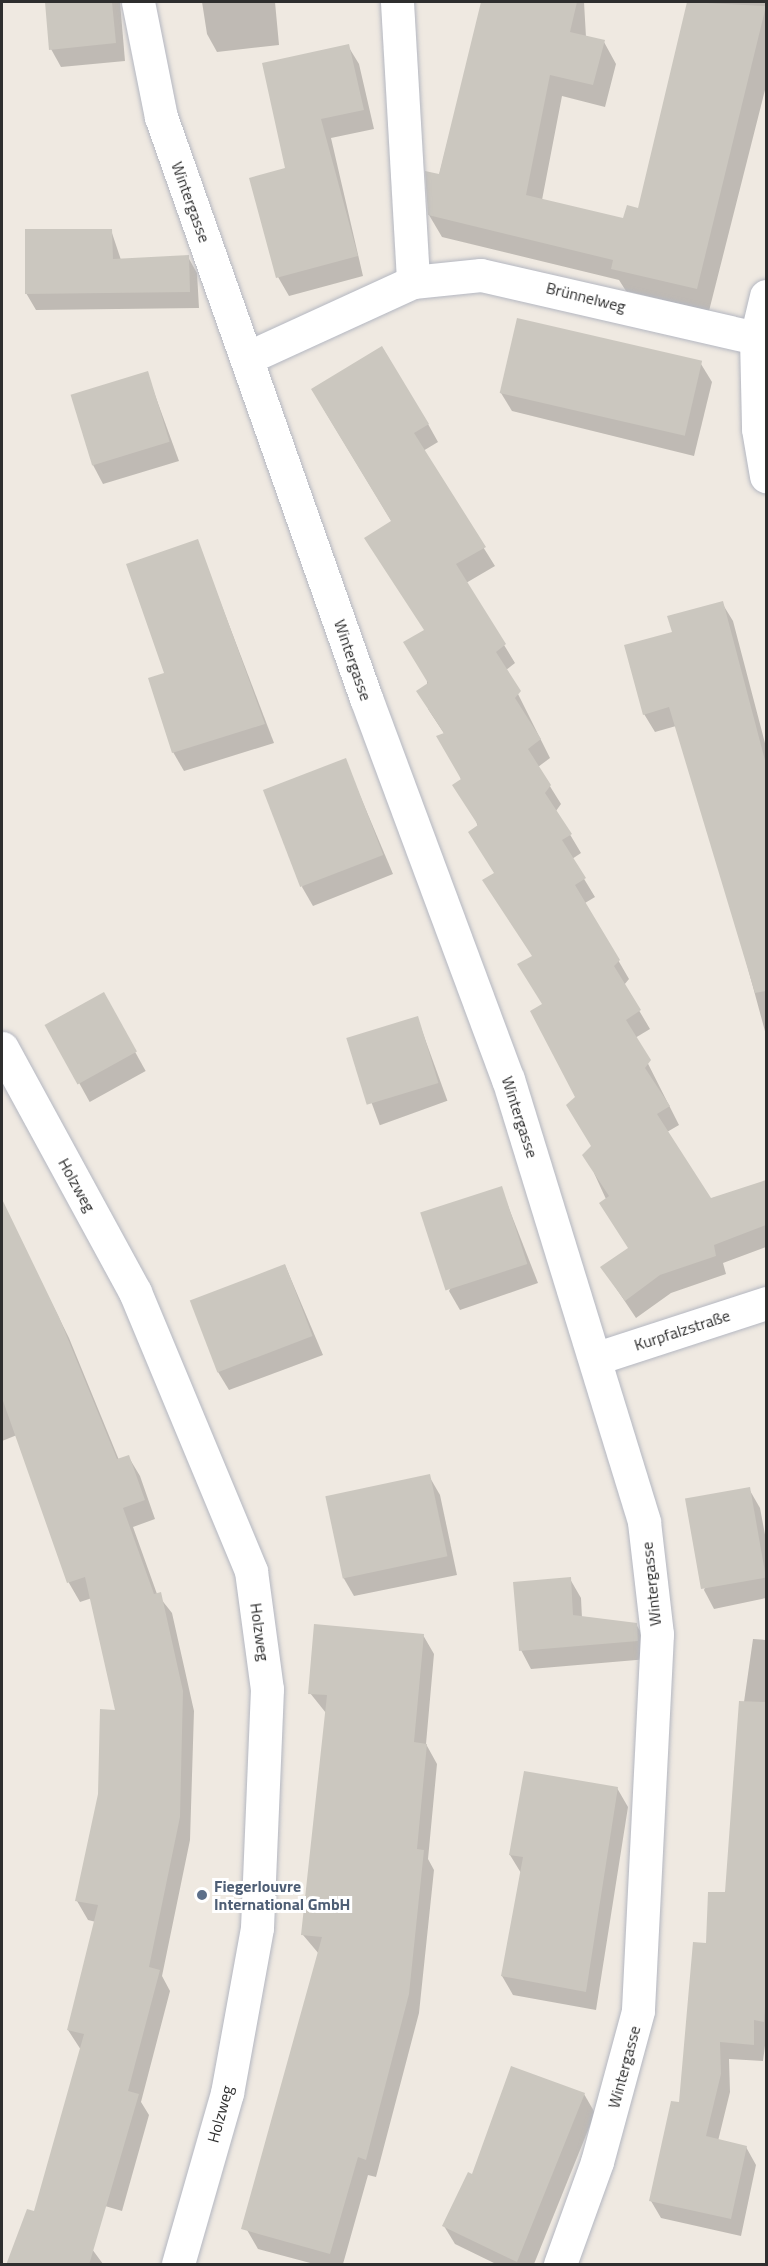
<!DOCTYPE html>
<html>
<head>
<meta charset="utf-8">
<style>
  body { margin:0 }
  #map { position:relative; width:768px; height:2266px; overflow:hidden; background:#efe9e1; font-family:"Titillium Web",sans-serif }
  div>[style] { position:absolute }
  .shadow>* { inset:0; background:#0003; transform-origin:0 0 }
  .building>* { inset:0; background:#cbc7bf; transform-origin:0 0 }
  .roads { filter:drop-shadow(0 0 2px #b4b7c1) drop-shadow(0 0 2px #b4b7c1) }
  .minor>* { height:33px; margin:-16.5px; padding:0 16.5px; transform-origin:16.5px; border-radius:16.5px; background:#fff }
  .dots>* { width:16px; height:16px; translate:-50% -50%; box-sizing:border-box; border:3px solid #fff; border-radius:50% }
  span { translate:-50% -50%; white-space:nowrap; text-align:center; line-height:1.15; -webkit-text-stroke:6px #fff; paint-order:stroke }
  .street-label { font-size:16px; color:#2e2e2e }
  .service-label { font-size:16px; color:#4e5e75; font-weight:700 }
  .left { translate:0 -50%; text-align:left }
  .frame { position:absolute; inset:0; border:3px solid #2e2e2e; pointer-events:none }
</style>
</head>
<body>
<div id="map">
  <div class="shadow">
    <i style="clip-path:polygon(46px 2px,120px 2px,125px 61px,61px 67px,51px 49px)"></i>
    <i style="clip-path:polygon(202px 2px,275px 2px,279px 45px,217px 52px,207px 34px)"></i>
    <i style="clip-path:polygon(483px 2px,566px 2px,567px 8px,569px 2px,584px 2px,586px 37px,604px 42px,616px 64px,605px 107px,562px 96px,542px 200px,624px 220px,639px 210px,690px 2px,766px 2px,766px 86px,709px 311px,626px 291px,619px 280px,442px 237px,429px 215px)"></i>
    <i style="clip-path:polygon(348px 46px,359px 64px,374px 129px,331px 138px,363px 276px,289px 296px,278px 277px,286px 169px)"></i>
    <i style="clip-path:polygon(111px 230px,121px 260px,188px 257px,197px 273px,199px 308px,36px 310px,26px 293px)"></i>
    <i style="clip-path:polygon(701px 364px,712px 382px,694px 456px,512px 411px,501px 393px)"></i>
    <i style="clip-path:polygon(147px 373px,179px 461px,103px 484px,93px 465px)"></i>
    <i style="clip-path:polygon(323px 408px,428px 424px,438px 442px,423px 451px,495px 566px,466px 583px,515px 663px,506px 670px,550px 758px,538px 767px,561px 804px,556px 811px,581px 853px,572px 859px,595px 897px,585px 903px,629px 979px,624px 985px,650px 1029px,635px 1038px,679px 1125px,667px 1132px,710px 1199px,766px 1181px,766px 1247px,723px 1263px,726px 1274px,671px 1293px,636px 1318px,602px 1267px,629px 1249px,594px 1173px,593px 1147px,543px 1005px,533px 957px,495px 874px,445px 735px,428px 709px,425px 631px,392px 522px)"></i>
    <i style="clip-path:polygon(197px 541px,274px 743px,184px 771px,173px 752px,166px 674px)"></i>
    <i style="clip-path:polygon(722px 603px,733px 621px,766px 747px,766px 1035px,706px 813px,676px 726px,655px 732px,644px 714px,674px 633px)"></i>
    <i style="clip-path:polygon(345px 760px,393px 874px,313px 906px,302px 887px)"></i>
    <i style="left:103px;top:994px;width:88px;height:64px;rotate:61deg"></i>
    <i style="left:417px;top:1017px;width:89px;height:72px;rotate:70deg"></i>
    <i style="clip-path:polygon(501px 1188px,538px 1283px,460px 1310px,449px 1291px)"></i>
    <i style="clip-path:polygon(2px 1203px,69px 1338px,119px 1460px,128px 1456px,140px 1476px,155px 1519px,133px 1527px,157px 1594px,172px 1613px,194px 1711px,190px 1840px,162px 1976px,170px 1991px,141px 2102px,149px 2115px,122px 2211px,105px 2206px,92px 2249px,103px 2264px,8px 2264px,35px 2213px,81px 2050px,68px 2030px,96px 1922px,88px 1920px,77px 1901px,117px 1711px,92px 1598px,80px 1602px,69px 1583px,17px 1435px,2px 1441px)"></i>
    <i style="clip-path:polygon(285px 1265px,323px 1355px,229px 1390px,218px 1372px)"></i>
    <i style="clip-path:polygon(429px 1476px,440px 1495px,457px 1575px,354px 1596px,343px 1577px)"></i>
    <i style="clip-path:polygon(749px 1489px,760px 1508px,766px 1540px,766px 1598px,714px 1609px,704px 1590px)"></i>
    <i style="clip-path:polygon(570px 1579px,581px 1598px,582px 1618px,636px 1624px,647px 1643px,648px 1659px,531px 1669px,521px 1650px)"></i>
    <i style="clip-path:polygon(423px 1635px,434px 1654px,426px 1744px,437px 1764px,428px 1859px,434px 1870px,419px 2013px,376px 2177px,368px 2175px,343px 2264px,314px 2264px,258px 2249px,247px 2230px,319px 1954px,303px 1935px,326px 1713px,310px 1693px)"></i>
    <i style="clip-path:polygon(753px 1639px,766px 1640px,766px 2038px,763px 2061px,729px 2059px,730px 2092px,718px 2141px,746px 2147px,756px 2165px,741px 2236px,661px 2218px,651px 2201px,680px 2104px,707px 1945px,726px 1893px,735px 1765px)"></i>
    <i style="clip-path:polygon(617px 1788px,628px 1807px,596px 2010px,513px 1995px,502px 1976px,521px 1873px,510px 1855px)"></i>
    <i style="clip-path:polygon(584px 2094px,595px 2113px,534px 2264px,496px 2264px,455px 2244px,444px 2226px,473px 2176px)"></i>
  </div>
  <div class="building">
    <i style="clip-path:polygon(45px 2px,112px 2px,116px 43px,49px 50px)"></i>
    <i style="clip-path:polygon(481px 2px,577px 2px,570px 32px,605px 40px,593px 85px,550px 75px,526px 195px,623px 218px,627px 205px,638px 208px,687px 2px,766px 6px,697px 289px,611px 269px,613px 260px,428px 215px,425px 171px,439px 174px)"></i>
    <i style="clip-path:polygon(349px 44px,364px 110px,321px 119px,358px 256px,276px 278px,249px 178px,285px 168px,262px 63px)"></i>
    <i style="clip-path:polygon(25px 229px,112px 229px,113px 259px,189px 255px,190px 292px,25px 294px)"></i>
    <i style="left:517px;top:318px;width:190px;height:77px;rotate:13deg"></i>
    <i style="clip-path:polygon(382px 346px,429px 424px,414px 433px,486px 547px,456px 564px,506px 644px,496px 652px,521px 691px,515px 698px,541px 739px,528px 749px,551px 785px,545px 793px,572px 834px,562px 840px,586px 878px,575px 885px,620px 960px,614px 966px,641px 1010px,626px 1020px,651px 1060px,645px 1068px,670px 1106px,657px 1114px,711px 1198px,766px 1180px,766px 1225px,714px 1245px,716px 1256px,660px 1275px,625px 1301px,600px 1267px,628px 1248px,599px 1203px,609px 1196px,582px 1155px,591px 1146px,566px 1105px,575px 1097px,530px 1011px,542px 1004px,517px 964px,532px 956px,482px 880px,494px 873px,468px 832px,478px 825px,452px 785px,461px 779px,436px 736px,444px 733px,416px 691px,428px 683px,403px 642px,424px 630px,364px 538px,391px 521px,311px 389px)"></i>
    <i style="left:148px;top:371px;width:74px;height:81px;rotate:73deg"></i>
    <i style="clip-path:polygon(198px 539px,265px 724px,172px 753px,148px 678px,164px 673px,126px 564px)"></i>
    <i style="clip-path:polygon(723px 601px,766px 764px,766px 991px,755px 993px,669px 707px,643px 715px,624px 645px,672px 632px,667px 616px)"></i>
    <i style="left:346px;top:758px;width:104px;height:89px;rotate:69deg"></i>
    <i style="left:104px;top:992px;width:68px;height:68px;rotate:61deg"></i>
    <i style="left:418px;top:1016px;width:70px;height:75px;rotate:73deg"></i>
    <i style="left:502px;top:1186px;width:82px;height:86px;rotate:72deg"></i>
    <i style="clip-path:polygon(2px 1199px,59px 1317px,117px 1459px,129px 1455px,145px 1500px,123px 1508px,154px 1594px,161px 1592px,183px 1691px,180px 1817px,149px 1967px,160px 1970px,128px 2091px,139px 2094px,89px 2265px,6px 2265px,27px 2209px,34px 2211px,84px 2034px,67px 2030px,98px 1905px,75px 1901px,98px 1794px,100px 1709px,115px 1710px,85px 1577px,67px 1583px,2px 1398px)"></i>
    <i style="left:285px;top:1264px;width:77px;height:102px;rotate:69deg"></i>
    <i style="left:430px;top:1474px;width:84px;height:107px;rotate:78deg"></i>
    <i style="left:750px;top:1487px;width:92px;height:66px;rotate:80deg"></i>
    <i style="clip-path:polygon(571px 1577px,573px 1615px,637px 1623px,638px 1641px,519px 1651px,513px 1582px)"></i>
    <i style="clip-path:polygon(314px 1624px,424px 1634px,414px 1742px,427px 1744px,417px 1849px,424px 1850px,409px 1994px,366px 2160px,358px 2157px,330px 2254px,241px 2229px,322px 1937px,301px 1935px,327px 1695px,308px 1694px)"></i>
    <i style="clip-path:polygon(739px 1701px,766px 1702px,766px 1991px,764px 2022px,754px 2020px,754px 2045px,720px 2042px,721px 2074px,706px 2136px,747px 2146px,731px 2219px,649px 2201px,671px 2101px,679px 2102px,693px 1942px,706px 1943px,708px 1892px,725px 1892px)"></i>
    <i style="clip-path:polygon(524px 1771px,618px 1787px,586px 1992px,501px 1976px,523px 1857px,509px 1855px)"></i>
    <i style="clip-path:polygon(511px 2066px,585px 2093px,517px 2262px,442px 2226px,468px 2172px,472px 2174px)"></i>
  </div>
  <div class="roads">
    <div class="minor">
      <i style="left:138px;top:2px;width:117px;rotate:78.7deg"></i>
      <i style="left:161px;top:117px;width:616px;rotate:70.57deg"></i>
      <i style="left:366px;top:698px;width:407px;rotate:69.6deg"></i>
      <i style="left:508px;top:1079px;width:463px;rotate:72.9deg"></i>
      <i style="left:644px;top:1522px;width:113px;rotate:83.4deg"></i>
      <i style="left:657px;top:1634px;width:377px;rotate:92.9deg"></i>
      <i style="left:638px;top:2011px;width:156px;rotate:105.2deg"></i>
      <i style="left:597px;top:2162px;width:109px;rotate:109.9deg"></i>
      <i style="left:397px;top:2px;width:280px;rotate:86.7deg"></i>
      <i style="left:766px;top:296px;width:43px;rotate:103.4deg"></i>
      <i style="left:756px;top:338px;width:91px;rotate:88.7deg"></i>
      <i style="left:758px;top:429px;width:48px;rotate:80.3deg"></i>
      <i style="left:247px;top:358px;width:183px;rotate:-24.6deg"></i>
      <i style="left:413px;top:282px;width:68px;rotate:-5.9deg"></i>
      <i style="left:481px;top:275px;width:282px;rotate:12.9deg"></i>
      <i style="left:2px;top:1048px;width:278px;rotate:61.4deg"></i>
      <i style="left:135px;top:1292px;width:302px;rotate:67.4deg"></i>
      <i style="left:251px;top:1571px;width:119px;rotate:82.3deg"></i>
      <i style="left:267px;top:1689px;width:239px;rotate:92.4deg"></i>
      <i style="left:257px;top:1928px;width:168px;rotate:100.3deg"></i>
      <i style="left:227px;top:2093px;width:178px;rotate:106deg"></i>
      <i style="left:597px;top:1358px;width:178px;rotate:-18deg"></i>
    </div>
  </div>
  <div class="dots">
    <i style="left:202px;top:1895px;background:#5c6f8a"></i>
  </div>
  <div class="street-label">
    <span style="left:191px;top:202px;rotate:70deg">Wintergasse</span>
    <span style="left:586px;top:297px;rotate:14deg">Brünnelweg</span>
    <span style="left:353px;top:660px;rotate:71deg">Wintergasse</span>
    <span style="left:520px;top:1117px;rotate:72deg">Wintergasse</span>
    <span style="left:77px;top:1185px;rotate:61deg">Holzweg</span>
    <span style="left:682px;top:1330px;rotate:-18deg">Kurpfalzstraße</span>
    <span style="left:651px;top:1584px;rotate:-96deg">Wintergasse</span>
    <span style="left:260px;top:1632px;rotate:82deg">Holzweg</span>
    <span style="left:624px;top:2067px;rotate:-75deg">Wintergasse</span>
    <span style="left:220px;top:2114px;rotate:-75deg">Holzweg</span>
  </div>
  <div class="service-label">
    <span class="left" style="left:214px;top:1895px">Fiegerlouvre<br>International GmbH</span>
  </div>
  <div class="frame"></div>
</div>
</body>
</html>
